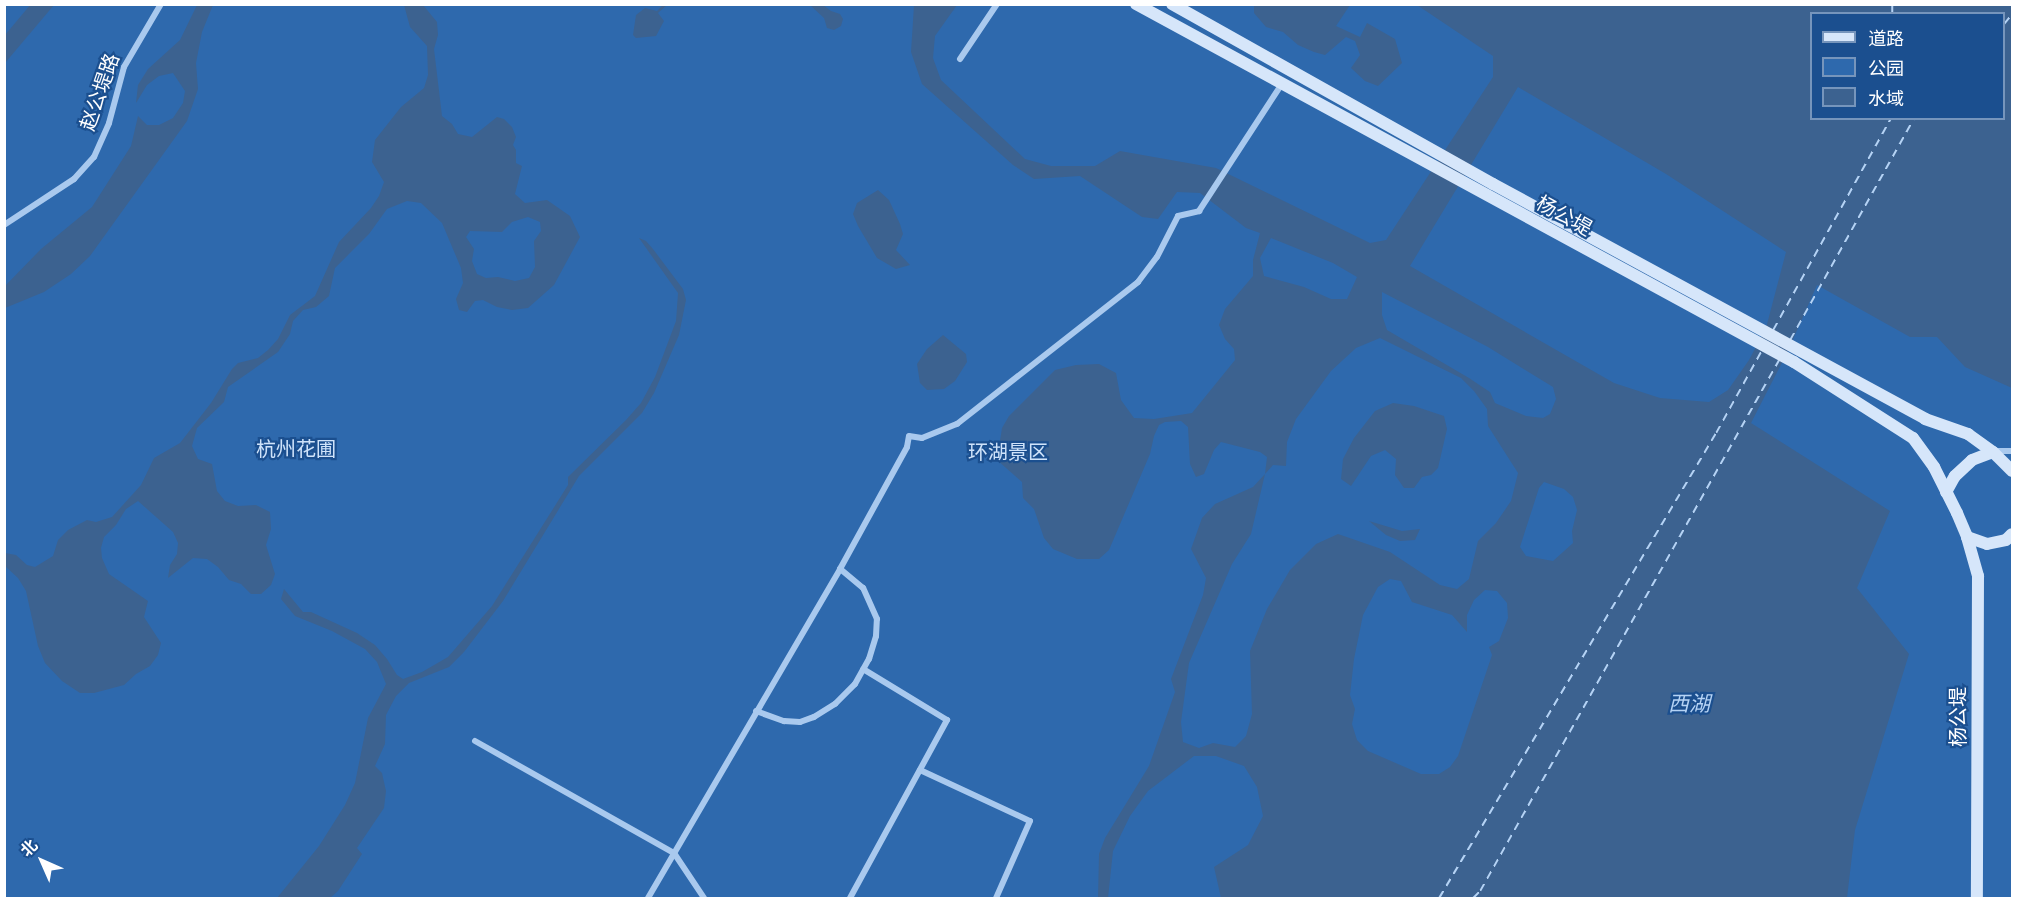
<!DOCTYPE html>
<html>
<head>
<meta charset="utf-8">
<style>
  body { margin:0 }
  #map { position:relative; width:2017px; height:903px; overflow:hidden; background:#1b4f8f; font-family:Cabin,"Noto Sans SC",sans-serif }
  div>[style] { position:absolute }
  .green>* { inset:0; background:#2e69ad }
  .water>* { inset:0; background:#3c6290 }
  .ferry>* { height:1.5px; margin-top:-0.75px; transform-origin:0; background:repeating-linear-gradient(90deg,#b5d3f5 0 8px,transparent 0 14px) }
  .street>* { height:6px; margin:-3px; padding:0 3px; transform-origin:3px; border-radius:3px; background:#a9c9ee }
  .secondary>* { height:12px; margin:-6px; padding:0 6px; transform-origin:6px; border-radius:6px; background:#d6e6fa }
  span { translate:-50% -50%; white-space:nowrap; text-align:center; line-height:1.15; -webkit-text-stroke:4.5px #1b4f8f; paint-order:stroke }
  .street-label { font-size:20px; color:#fff }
  .park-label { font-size:20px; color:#cfe3fa }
  .water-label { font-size:21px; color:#b5d3f5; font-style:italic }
  .frame { position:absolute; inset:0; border:6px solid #fff; pointer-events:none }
  .legend { position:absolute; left:1810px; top:12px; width:195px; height:108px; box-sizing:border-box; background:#1b4f8f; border:2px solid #7695bc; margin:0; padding:8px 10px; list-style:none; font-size:18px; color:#fff }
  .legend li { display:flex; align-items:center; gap:12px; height:30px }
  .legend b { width:30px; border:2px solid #7695bc }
  .north { position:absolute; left:12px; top:831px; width:60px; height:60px; -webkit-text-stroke:4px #1b4f8f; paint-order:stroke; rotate:315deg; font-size:16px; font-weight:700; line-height:24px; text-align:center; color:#fff }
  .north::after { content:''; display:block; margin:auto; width:21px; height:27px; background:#fff; clip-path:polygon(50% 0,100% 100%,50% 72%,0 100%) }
</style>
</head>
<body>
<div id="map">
  <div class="green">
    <i style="clip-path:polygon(evenodd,5px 5px,2012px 5px,2012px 898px,5px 898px,5px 5px,1812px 14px,2004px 14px,2004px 118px,1812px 118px,1812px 14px)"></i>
  </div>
  <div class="water">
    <i style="clip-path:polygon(31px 4px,54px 5px,5px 63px,5px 35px)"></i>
    <i style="clip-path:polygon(197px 5px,213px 5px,202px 32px,196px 63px,198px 89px,187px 121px,90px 256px,71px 274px,44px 292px,5px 308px,5px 286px,41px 249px,92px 207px,131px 146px,138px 116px,147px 125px,159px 125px,173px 118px,183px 103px,185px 91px,173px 73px,159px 76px,147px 85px,136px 103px,138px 85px,148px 69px,180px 40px)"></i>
    <i style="clip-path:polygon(evenodd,404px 5px,423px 5px,437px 22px,438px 35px,434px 49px,442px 116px,452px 124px,458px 134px,472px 137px,497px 117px,504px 119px,512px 127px,516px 137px,513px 145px,516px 150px,516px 163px,522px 166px,515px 194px,525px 203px,547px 200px,570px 216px,580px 237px,554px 285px,528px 308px,512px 310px,497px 307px,483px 300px,475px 301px,467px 312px,459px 310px,456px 299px,463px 283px,461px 268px,442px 223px,421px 203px,407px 201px,387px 209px,369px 234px,335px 268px,329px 296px,316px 307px,303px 310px,293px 321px,290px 334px,278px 352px,228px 387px,224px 402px,197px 428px,192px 446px,198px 459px,212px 464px,217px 491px,225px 501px,238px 506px,256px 505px,270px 512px,271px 529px,266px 545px,275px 574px,271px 585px,261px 594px,251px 594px,241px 584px,229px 580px,218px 567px,207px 559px,193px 558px,168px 578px,170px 565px,177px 554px,178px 543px,173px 532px,138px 501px,126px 509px,116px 525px,104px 537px,101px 548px,102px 558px,109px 574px,148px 601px,144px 617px,161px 643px,158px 655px,150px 666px,136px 674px,124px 685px,94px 693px,80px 693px,62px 681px,45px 663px,38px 646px,26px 591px,18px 578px,5px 566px,5px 553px,16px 555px,27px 565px,35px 567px,53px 556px,58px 540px,68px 530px,87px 520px,96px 522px,112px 517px,141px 485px,154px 458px,180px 443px,211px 403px,232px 369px,238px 363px,258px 358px,268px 350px,278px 339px,290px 315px,315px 296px,339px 242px,371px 208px,379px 196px,384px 182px,372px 162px,375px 140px,401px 107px,424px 88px,428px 75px,427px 46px,410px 27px,404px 5px,528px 217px,540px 222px,541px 231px,534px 241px,535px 267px,529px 278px,515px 281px,498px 277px,486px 278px,477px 274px,472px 261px,474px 249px,466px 237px,470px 231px,502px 232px,512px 222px,528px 217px)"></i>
    <i style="clip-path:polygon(663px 5px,667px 5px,658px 13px,664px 21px,656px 36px,636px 38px,633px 35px,636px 15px,645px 8px,657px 11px)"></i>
    <i style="clip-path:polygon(810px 5px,823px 5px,831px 11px,840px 14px,843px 19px,841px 26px,834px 30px,827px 28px,824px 18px)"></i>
    <i style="clip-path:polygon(evenodd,914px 5px,957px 5px,935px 36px,933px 58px,941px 80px,1025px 159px,1051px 166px,1095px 166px,1120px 151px,1216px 168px,1370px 243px,1386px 240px,1493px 77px,1493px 56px,1417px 5px,2012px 5px,2012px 388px,1965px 367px,1937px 337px,1910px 337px,1817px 285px,1787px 353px,1751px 423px,1890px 511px,1857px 588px,1909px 654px,1855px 830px,1847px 898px,1221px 898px,1214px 867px,1248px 845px,1263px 816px,1257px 787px,1244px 766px,1216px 756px,1194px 756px,1148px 791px,1130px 816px,1113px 851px,1108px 898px,1098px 898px,1099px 854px,1105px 838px,1149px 766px,1175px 692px,1171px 679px,1203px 595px,1206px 578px,1191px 549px,1202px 518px,1215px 504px,1253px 487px,1265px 474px,1267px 457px,1260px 452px,1221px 442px,1214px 450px,1204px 474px,1196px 477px,1190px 464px,1188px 427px,1181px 421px,1165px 422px,1159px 425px,1154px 436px,1150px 454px,1109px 550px,1099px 559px,1077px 559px,1053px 549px,1044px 538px,1034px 509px,1023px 498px,1022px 482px,997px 460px,1002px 428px,1009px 416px,1055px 370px,1076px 365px,1099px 364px,1116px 373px,1121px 400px,1134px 418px,1154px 419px,1192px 413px,1235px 360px,1234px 349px,1225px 339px,1219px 325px,1225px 309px,1253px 276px,1253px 260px,1260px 233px,1246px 228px,1200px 193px,1177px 192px,1158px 219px,1142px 217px,1080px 176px,1034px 179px,1013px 165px,922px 84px,911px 52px,914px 5px,1812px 14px,2004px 14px,2004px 118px,1812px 118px,1812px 14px,914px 5px,1518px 87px,1666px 174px,1786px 252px,1766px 328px,1749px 360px,1728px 390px,1709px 402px,1660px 398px,1614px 383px,1410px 266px,1518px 87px,914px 5px,1271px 238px,1333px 263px,1357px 277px,1347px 299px,1331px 299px,1304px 287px,1264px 276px,1260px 258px,1271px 238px,914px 5px,1382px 292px,1488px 347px,1553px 387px,1556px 399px,1550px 414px,1543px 418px,1526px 416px,1495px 403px,1490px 392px,1469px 378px,1387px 330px,1382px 315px,1382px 292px,914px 5px,1380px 338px,1461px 378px,1474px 391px,1487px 409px,1488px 426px,1518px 473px,1511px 501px,1496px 523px,1478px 541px,1469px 579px,1457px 589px,1440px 585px,1390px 552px,1338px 534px,1316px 544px,1290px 570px,1267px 609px,1250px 651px,1252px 714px,1246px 736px,1235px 747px,1213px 743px,1199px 748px,1183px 742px,1181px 722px,1189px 663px,1232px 564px,1251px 534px,1265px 474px,1273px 465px,1286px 466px,1287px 442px,1296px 419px,1331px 371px,1356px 348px,1380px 338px,914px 5px,1544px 482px,1564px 489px,1573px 497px,1577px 510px,1572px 531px,1573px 543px,1553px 561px,1526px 556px,1520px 547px,1539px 488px,1544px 482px,914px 5px,1390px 579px,1401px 581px,1412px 602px,1452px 615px,1467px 632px,1467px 615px,1474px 600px,1485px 590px,1497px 591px,1507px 603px,1508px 618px,1499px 641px,1489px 647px,1492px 655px,1458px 756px,1450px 767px,1439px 774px,1421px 774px,1368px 751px,1357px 740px,1352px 724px,1355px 709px,1350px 695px,1354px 659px,1363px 615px,1378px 587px,1390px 579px)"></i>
    <i style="clip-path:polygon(1254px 5px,1350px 5px,1336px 26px,1360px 37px,1367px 23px,1395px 39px,1402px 63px,1378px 86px,1365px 81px,1351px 68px,1360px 55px,1355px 41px,1346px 37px,1325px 55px,1314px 52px,1298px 45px,1283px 32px,1266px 27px,1254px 13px)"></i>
    <i style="clip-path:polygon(878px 190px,889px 200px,900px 224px,903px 234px,896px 250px,910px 265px,896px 269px,877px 258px,858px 226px,853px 214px,857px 203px)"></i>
    <i style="clip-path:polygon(639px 238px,646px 241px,653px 249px,683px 289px,686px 300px,679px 335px,654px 393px,642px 413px,579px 476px,503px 601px,464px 652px,449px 667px,409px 683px,396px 696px,386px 715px,385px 744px,375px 766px,382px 773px,386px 791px,384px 808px,357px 848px,362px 854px,338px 891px,330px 898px,277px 898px,319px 846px,345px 805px,355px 783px,368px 718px,386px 684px,377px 662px,365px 649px,332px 631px,295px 616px,281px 599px,284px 589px,303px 612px,311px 612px,357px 633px,375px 645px,387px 659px,397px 675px,403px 679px,422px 672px,448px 657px,492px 606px,568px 485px,568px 477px,626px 420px,641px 403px,655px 377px,676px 321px,678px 293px)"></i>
    <i style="clip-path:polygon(943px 335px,966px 354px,967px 362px,955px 381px,944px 389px,927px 390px,920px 383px,917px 364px,927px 349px)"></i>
    <i style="clip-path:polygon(1393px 403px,1414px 406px,1444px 416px,1447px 429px,1438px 468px,1431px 475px,1422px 477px,1414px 488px,1404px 488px,1395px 475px,1396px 459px,1385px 450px,1371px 456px,1351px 486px,1341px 479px,1343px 459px,1354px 438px,1375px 411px)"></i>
    <i style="clip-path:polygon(1369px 521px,1402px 531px,1420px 529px,1415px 540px,1400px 541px,1386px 535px)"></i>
  </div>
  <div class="ferry">
    <i style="left:1892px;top:14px;width:10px;rotate:-90deg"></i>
    <i style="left:2004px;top:24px;width:13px;rotate:-51deg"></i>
    <i style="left:1773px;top:330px;width:243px;rotate:-60.9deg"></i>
    <i style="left:1790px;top:340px;width:254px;rotate:-60.8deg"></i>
    <i style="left:1439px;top:898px;width:541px;rotate:-59.22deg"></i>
    <i style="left:1716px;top:433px;width:95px;rotate:-61deg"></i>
    <i style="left:1473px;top:898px;width:10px;rotate:-45deg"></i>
    <i style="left:1480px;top:891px;width:609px;rotate:-60.62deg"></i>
  </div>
  <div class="street">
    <i style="left:960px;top:59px;width:66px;rotate:-56.1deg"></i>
    <i style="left:4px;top:225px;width:84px;rotate:-33.3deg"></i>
    <i style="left:74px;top:179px;width:30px;rotate:-48deg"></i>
    <i style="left:94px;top:157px;width:37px;rotate:-66deg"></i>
    <i style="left:109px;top:123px;width:58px;rotate:-75deg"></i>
    <i style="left:124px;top:67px;width:73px;rotate:-59.6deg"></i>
    <i style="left:1995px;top:451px;width:17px"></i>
    <i style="left:756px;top:711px;width:30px;rotate:20deg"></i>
    <i style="left:784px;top:721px;width:16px;rotate:4deg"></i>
    <i style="left:800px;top:722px;width:15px;rotate:-20deg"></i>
    <i style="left:814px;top:717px;width:25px;rotate:-32deg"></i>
    <i style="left:835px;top:704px;width:28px;rotate:-45deg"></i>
    <i style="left:855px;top:684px;width:29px;rotate:-61deg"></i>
    <i style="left:869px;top:659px;width:24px;rotate:-73deg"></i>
    <i style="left:876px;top:636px;width:17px;rotate:-87deg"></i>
    <i style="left:877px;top:619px;width:34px;rotate:-114deg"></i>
    <i style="left:863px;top:588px;width:30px;rotate:-140deg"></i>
    <i style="left:475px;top:741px;width:228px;rotate:29.4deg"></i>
    <i style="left:674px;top:853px;width:54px;rotate:56.3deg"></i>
    <i style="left:920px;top:770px;width:121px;rotate:24.9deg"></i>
    <i style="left:1030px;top:821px;width:84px;rotate:113.8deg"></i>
    <i style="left:648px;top:898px;width:381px;rotate:-59.7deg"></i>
    <i style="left:840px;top:569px;width:139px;rotate:-61.2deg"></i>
    <i style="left:907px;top:447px;width:11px;rotate:-80deg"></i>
    <i style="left:909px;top:436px;width:13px;rotate:9deg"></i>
    <i style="left:922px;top:438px;width:38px;rotate:-22deg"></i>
    <i style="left:957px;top:424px;width:230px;rotate:-38.1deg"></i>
    <i style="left:1138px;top:282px;width:31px;rotate:-53deg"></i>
    <i style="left:1157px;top:257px;width:46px;rotate:-62.9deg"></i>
    <i style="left:1178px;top:216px;width:22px;rotate:-13deg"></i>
    <i style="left:1199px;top:211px;width:150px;rotate:-56.9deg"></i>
    <i style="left:850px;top:898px;width:203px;rotate:-61.4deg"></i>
    <i style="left:947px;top:720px;width:98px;rotate:-148.7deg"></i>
  </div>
  <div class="secondary">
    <i style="left:1136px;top:4px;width:749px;rotate:28.55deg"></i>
    <i style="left:1794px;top:362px;width:141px;rotate:32.6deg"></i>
    <i style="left:1913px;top:438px;width:36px;rotate:54deg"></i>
    <i style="left:1934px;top:467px;width:51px;rotate:63.4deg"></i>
    <i style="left:1957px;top:513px;width:26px;rotate:67deg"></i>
    <i style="left:1967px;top:537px;width:41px;rotate:74.2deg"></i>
    <i style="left:1978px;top:576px;width:322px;rotate:90.2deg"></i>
    <i style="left:1172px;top:4px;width:368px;rotate:29.3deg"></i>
    <i style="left:1493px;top:184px;width:492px;rotate:28.5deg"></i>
    <i style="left:1925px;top:419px;width:46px;rotate:19.2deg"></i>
    <i style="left:1968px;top:434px;width:31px;rotate:36deg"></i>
    <i style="left:1993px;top:452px;width:27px;rotate:45deg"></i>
    <i style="left:1946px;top:492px;width:18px;rotate:-61deg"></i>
    <i style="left:1955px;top:476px;width:23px;rotate:-43deg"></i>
    <i style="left:1972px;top:460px;width:22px;rotate:-21deg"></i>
    <i style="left:1967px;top:537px;width:21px;rotate:19deg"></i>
    <i style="left:1987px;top:544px;width:19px;rotate:-12deg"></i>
    <i style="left:2006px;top:540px;width:8px;rotate:-45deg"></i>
  </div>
  <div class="street-label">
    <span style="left:100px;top:92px;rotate:-71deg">赵公堤路</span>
    <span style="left:1564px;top:216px;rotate:29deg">杨公堤</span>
    <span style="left:1958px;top:717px;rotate:-90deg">杨公堤</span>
  </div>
  <div class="park-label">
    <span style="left:296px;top:449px">杭州花圃</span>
    <span style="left:1008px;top:452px">环湖景区</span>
  </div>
  <div class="water-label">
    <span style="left:1689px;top:704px">西湖</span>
  </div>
  <div class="frame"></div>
  <ul class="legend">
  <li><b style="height:8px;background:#d6e6fa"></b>道路</li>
  <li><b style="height:16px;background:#2e69ad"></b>公园</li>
  <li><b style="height:16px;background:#3c6290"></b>水域</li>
  </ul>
  <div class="north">北</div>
</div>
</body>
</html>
